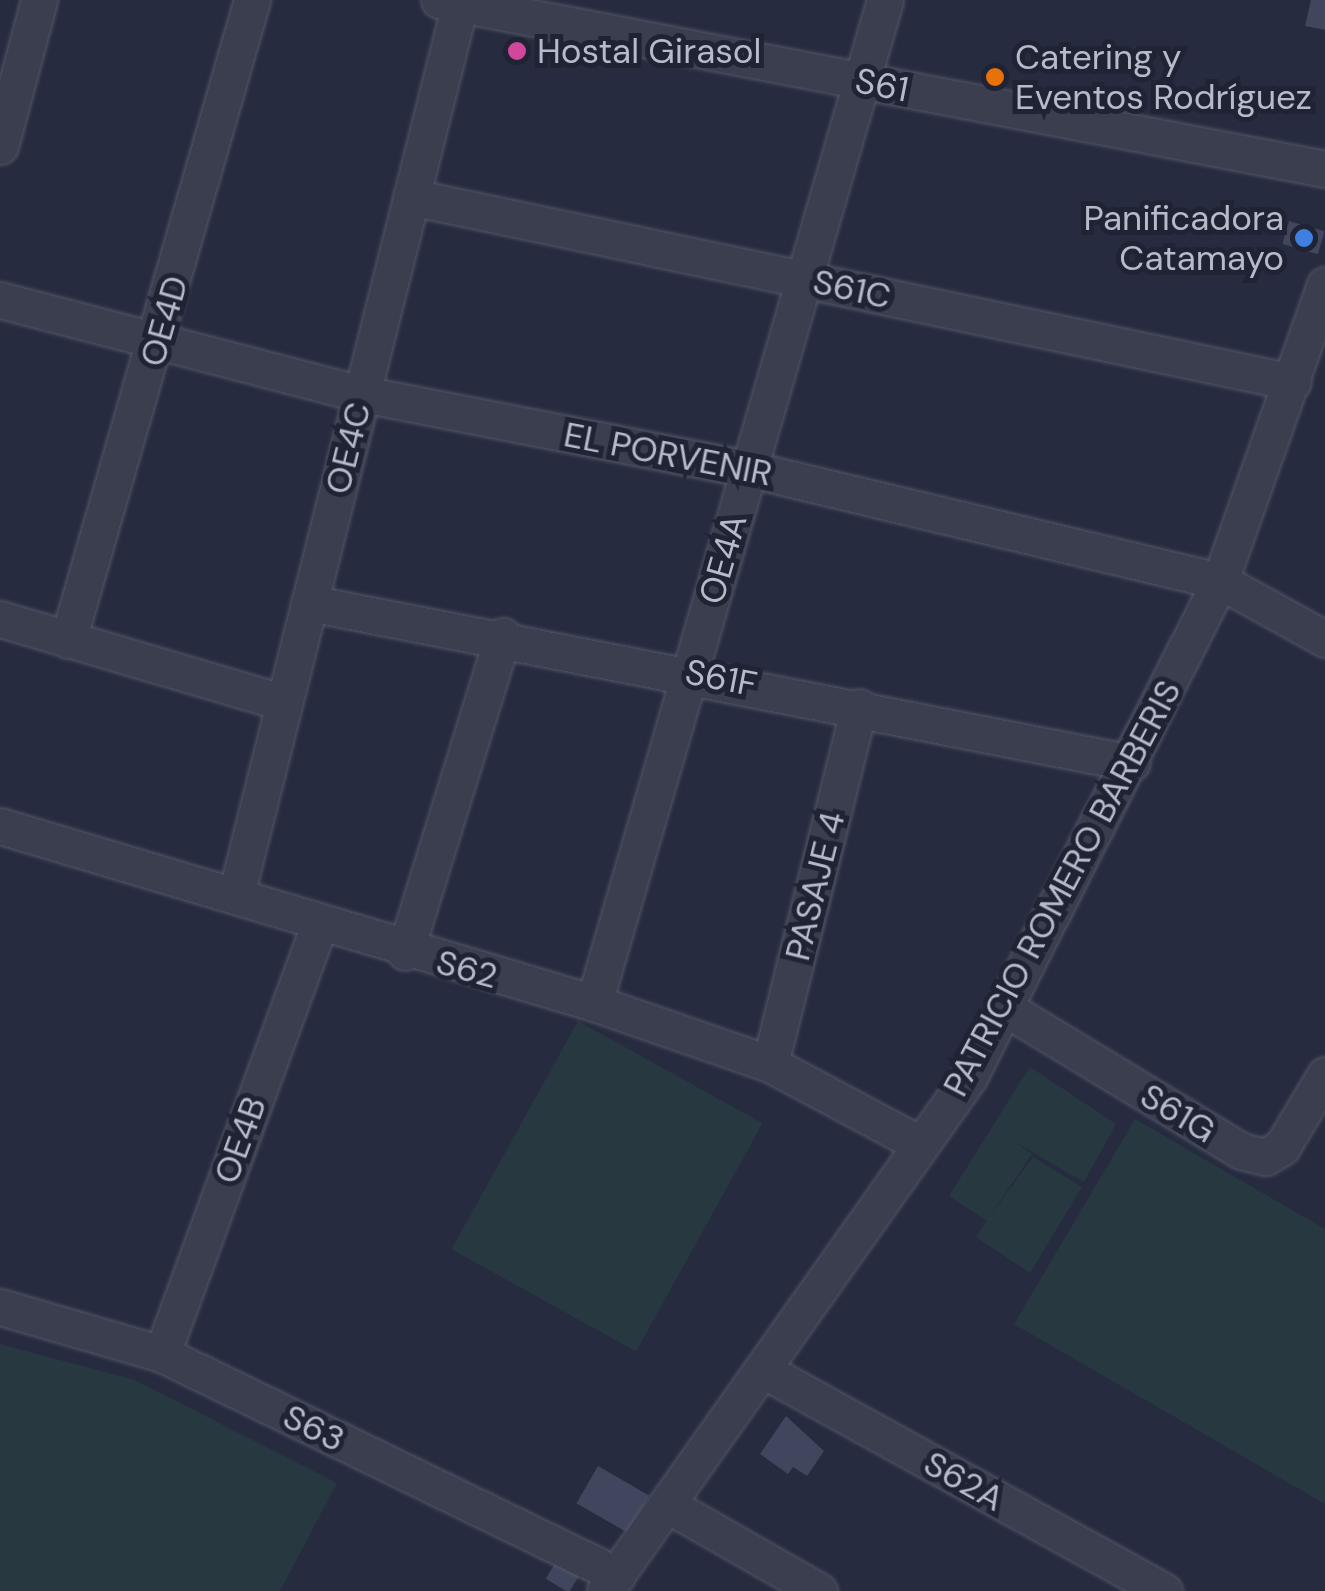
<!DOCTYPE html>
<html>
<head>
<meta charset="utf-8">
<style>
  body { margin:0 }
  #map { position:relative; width:1325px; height:1591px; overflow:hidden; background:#262b3f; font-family:"DM Sans",sans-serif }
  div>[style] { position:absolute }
  .green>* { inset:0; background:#283840; transform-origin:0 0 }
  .building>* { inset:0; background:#40465d; transform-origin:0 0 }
  .roads { filter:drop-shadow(0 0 2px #525667) drop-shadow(0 0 2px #525667) }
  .minor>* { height:35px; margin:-17.5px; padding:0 17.5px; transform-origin:17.5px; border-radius:17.5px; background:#3a3e4f }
  .dots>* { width:28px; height:28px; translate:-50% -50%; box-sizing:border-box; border:5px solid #1f2334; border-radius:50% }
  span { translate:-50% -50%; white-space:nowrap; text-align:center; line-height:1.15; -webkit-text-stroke:10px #1f2334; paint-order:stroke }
  .poi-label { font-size:35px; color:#b6baca }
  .left { translate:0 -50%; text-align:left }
  .right { translate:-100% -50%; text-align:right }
  .street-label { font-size:35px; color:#b6baca }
</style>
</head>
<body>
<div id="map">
  <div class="green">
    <i style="left:578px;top:1021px;width:211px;height:261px;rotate:29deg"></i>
    <i style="clip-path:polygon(1030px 1067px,1116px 1124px,1084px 1182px,1015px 1142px,1032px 1154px,988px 1219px,1033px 1157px,1082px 1187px,1030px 1273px,976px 1237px,987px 1221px,949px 1196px)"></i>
    <i style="clip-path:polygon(1135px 1119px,1325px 1229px,1325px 1504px,1014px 1324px)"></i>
    <i style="clip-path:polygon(0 1344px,135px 1380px,337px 1483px,280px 1591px,0 1591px)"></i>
  </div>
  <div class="building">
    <i style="clip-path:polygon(1311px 0,1325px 0,1325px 30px,1305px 26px)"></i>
    <i style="left:1289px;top:221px;width:37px;height:24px;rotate:16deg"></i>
    <i style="clip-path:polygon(786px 1416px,824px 1451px,807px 1476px,793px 1467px,788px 1474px,760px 1454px)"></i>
    <i style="left:598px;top:1466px;width:59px;height:43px;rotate:30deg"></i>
    <i style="left:557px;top:1560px;width:27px;height:22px;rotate:31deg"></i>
  </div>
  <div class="roads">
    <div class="minor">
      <i style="left:439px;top:0;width:902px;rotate:10.8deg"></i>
      <i style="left:0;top:146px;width:151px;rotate:-75deg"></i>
      <i style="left:411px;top:197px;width:901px;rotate:11.85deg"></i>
      <i style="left:0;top:300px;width:374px;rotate:14.6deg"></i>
      <i style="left:362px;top:394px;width:394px;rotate:11deg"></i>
      <i style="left:749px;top:469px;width:484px;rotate:13.4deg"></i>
      <i style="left:1220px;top:581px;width:120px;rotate:28.9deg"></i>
      <i style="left:309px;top:603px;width:838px;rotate:11deg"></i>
      <i style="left:0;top:619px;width:294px;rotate:16.4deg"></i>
      <i style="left:68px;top:640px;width:666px;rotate:-73.96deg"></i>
      <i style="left:0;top:826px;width:620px;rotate:16.59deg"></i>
      <i style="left:594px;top:1003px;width:186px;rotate:19.1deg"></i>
      <i style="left:770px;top:1064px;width:170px;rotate:28.1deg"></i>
      <i style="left:236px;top:895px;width:923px;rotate:-75.89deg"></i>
      <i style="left:405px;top:952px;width:331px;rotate:-72.8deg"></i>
      <i style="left:594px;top:1003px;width:1044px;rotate:-73.82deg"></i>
      <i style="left:1005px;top:1008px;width:276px;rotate:31.2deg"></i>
      <i style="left:1241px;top:1151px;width:25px;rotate:14deg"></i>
      <i style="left:1265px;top:1157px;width:20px;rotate:-30deg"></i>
      <i style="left:1282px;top:1147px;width:84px;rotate:-59.2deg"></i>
      <i style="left:770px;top:1064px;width:368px;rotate:-76deg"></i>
      <i style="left:0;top:1307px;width:169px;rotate:16.2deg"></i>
      <i style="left:162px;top:1354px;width:506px;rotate:25.91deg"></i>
      <i style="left:162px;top:1354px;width:457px;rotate:-69.9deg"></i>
      <i style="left:765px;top:1371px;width:456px;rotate:28.9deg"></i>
      <i style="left:668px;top:1505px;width:174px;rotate:29.7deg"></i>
      <i style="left:605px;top:1591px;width:630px;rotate:-54.69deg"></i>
      <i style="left:969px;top:1077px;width:556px;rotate:-63.16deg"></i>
      <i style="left:1220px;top:581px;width:314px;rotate:-70.5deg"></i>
    </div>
  </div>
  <div class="dots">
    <i style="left:517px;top:51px;background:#d1479c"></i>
    <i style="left:995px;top:77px;background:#e8710a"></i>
    <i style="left:1304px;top:238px;background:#3f7fe0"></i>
  </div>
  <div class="poi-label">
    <span class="left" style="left:537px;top:51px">Hostal Girasol</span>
    <span class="left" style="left:1015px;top:77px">Catering y<br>Eventos Rodríguez</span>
    <span class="right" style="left:1284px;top:238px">Panificadora<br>Catamayo</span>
  </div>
  <div class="street-label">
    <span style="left:882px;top:85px;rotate:11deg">S61</span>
    <span style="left:852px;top:289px;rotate:12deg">S61C</span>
    <span style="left:164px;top:321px;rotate:-74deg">OE4D</span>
    <span style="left:348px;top:448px;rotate:-76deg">OE4C</span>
    <span style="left:668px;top:454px;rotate:11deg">EL PORVENIR</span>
    <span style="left:723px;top:559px;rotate:-74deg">OE4A</span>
    <span style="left:721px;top:678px;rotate:11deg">S61F</span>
    <span style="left:815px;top:886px;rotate:-76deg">PASAJE 4</span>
    <span style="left:1062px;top:888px;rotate:-62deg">PATRICIO ROMERO BARBERIS</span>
    <span style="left:467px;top:969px;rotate:15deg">S62</span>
    <span style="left:1178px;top:1113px;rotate:31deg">S61G</span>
    <span style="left:240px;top:1140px;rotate:-70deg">OE4B</span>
    <span style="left:314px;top:1428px;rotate:26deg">S63</span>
    <span style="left:964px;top:1481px;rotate:29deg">S62A</span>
  </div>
</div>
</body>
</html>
